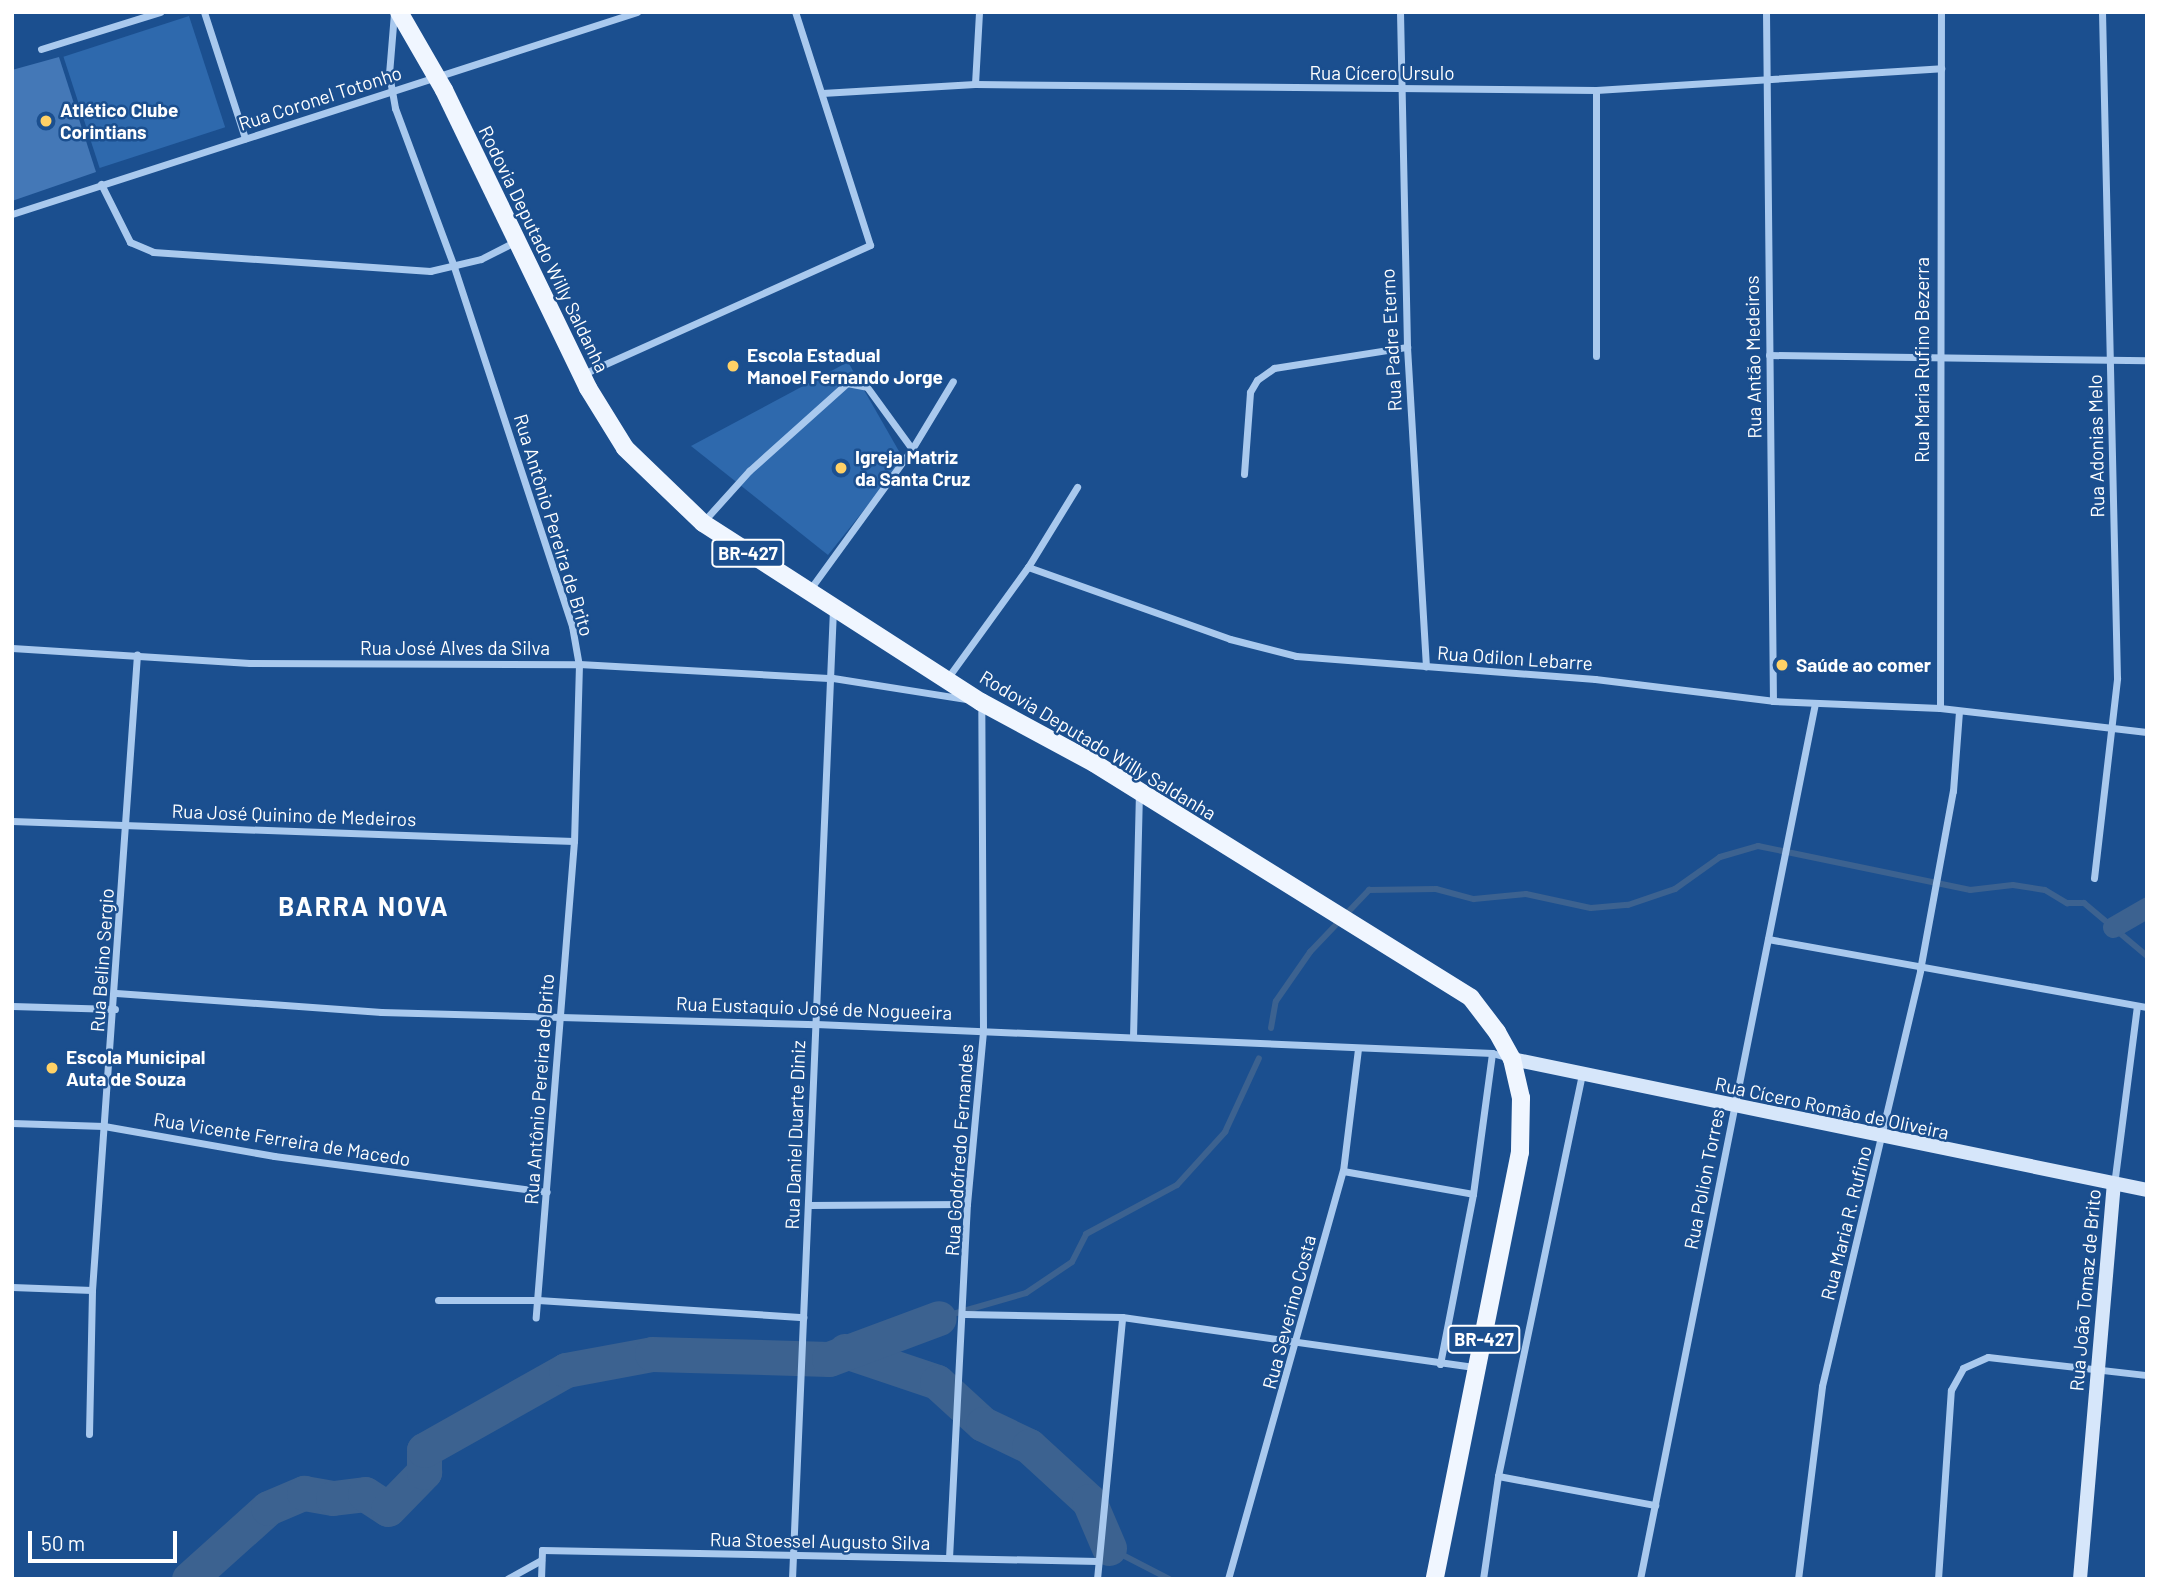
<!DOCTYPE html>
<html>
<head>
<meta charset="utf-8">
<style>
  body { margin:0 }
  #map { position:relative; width:2159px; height:1591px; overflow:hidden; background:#1b4f8f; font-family:Barlow,sans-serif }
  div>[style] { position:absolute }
  .green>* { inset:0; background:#2e69ad; transform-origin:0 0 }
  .stream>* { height:6px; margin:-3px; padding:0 3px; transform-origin:3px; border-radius:3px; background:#3c6290 }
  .canal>* { height:21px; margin:-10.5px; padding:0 10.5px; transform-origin:10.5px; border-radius:10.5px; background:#3c6290 }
  .river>* { height:35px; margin:-17.5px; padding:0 17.5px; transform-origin:17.5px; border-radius:17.5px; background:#3c6290 }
  .building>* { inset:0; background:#4478b7 }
  .street>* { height:7px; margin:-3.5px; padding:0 3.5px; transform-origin:3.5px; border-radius:3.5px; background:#a9c9ee }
  .secondary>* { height:14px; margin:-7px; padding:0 7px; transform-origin:7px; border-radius:7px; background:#d6e6fa }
  .primary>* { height:18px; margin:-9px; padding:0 9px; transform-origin:9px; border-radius:9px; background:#f0f6ff }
  .dots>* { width:19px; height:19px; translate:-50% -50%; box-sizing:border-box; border:4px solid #1b4f8f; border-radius:50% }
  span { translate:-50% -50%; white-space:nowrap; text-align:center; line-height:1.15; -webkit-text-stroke:5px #1b4f8f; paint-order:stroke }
  .shield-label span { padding:2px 5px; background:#1b4f8f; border:2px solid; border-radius:5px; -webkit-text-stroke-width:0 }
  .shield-label { font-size:18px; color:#fff; font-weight:700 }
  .street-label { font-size:19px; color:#fff }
  .poi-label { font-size:19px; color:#fff; font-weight:700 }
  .left { translate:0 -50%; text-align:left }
  .district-label { font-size:26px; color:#fff; font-weight:700; letter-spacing:2px }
  .frame { position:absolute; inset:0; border:14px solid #fff; pointer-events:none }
  .scale { position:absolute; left:28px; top:1531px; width:149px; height:32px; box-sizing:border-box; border:4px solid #fff; border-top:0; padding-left:9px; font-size:21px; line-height:24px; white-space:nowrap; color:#fff; -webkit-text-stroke:5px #1b4f8f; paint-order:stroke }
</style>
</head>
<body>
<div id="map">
  <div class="green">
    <i style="left:189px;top:16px;width:117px;height:132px;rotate:72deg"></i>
    <i style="clip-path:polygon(848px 362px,904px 460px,828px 555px,691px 446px)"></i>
  </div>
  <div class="stream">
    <i style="left:1271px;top:1028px;width:27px;rotate:-80deg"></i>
    <i style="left:1276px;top:1001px;width:60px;rotate:-55.2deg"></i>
    <i style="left:1310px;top:952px;width:86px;rotate:-46.4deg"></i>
    <i style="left:1369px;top:890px;width:67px;rotate:-0.9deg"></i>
    <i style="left:1436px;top:889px;width:39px;rotate:15deg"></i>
    <i style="left:1474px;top:899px;width:52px;rotate:-5.5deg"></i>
    <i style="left:1526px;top:894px;width:66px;rotate:12.2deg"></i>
    <i style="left:1591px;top:908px;width:37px;rotate:-5deg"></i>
    <i style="left:1628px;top:905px;width:50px;rotate:-18.8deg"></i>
    <i style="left:1675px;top:889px;width:55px;rotate:-35.4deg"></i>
    <i style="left:1720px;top:857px;width:40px;rotate:-16deg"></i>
    <i style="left:1758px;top:846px;width:217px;rotate:11.7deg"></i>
    <i style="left:1970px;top:890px;width:43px;rotate:-6.6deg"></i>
    <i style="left:2013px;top:885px;width:32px;rotate:9deg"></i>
    <i style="left:2045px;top:890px;width:26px;rotate:31deg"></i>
    <i style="left:2067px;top:903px;width:17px"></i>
    <i style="left:2084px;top:903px;width:82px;rotate:40.1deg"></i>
    <i style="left:939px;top:1318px;width:91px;rotate:-16deg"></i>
    <i style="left:1026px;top:1293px;width:55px;rotate:-34deg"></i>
    <i style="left:1072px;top:1262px;width:31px;rotate:-63deg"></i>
    <i style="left:1086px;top:1234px;width:103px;rotate:-28.3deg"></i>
    <i style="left:1177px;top:1185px;width:72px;rotate:-47.8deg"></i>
    <i style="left:1225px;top:1132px;width:81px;rotate:-65.3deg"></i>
    <i style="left:1109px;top:1548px;width:68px;rotate:27.3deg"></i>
  </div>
  <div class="canal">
    <i style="left:2113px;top:927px;width:39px;rotate:-30deg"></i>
  </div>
  <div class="river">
    <i style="left:845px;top:1351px;width:97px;rotate:18.6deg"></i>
    <i style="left:937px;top:1382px;width:62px;rotate:42.4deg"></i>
    <i style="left:983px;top:1424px;width:51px;rotate:25.6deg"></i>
    <i style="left:1029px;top:1446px;width:81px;rotate:42.5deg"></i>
    <i style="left:1089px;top:1501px;width:51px;rotate:66.9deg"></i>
    <i style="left:189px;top:1579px;width:106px;rotate:-41.9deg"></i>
    <i style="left:268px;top:1508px;width:39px;rotate:-23deg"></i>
    <i style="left:304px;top:1493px;width:29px;rotate:10deg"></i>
    <i style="left:333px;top:1498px;width:32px;rotate:-7deg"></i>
    <i style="left:365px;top:1494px;width:27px;rotate:33deg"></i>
    <i style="left:388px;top:1509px;width:52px;rotate:-45.8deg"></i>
    <i style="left:424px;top:1472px;width:22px;rotate:-90deg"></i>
    <i style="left:424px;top:1450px;width:163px;rotate:-29.4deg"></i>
    <i style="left:566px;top:1370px;width:87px;rotate:-10.5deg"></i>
    <i style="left:652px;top:1354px;width:177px;rotate:1.6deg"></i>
    <i style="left:829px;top:1359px;width:117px;rotate:-20.4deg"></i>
  </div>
  <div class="building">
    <i style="clip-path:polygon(59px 57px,96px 172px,12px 201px,12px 70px)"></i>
  </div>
  <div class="street">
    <i style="left:204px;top:12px;width:133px;rotate:72deg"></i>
    <i style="left:1400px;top:12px;width:335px;rotate:88.8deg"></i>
    <i style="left:1407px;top:347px;width:320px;rotate:86.6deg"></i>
    <i style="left:1766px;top:12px;width:689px;rotate:89.42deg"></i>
    <i style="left:394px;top:13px;width:61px;rotate:94.7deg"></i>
    <i style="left:389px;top:74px;width:35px;rotate:80deg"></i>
    <i style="left:395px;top:108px;width:170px;rotate:69.6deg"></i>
    <i style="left:454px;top:267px;width:378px;rotate:71.8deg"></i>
    <i style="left:572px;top:626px;width:39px;rotate:80deg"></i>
    <i style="left:579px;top:664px;width:177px;rotate:91.6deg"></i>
    <i style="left:574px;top:841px;width:478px;rotate:94.6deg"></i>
    <i style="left:41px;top:49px;width:125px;rotate:-17.3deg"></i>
    <i style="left:975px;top:84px;width:72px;rotate:-86.8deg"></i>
    <i style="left:822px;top:93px;width:153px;rotate:-3.4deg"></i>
    <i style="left:975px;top:84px;width:621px;rotate:0.55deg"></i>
    <i style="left:1596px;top:90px;width:346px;rotate:-3.6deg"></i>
    <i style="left:101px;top:184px;width:65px;rotate:63.4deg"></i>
    <i style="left:130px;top:242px;width:25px;rotate:23deg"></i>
    <i style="left:153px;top:252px;width:278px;rotate:3.9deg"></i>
    <i style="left:430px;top:271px;width:52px;rotate:-13.2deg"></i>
    <i style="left:481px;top:259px;width:37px;rotate:-27deg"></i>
    <i style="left:12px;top:214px;width:657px;rotate:-17.91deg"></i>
    <i style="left:1769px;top:355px;width:378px;rotate:0.8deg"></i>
    <i style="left:1596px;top:356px;width:266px;rotate:-90deg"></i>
    <i style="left:581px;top:375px;width:317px;rotate:-24.2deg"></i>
    <i style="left:870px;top:245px;width:245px;rotate:-107.8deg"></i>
    <i style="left:1244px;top:474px;width:82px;rotate:-85.8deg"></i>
    <i style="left:1250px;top:392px;width:14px;rotate:-60deg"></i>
    <i style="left:1257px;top:380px;width:21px;rotate:-35deg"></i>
    <i style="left:1274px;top:368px;width:135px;rotate:-9deg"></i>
    <i style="left:703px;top:522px;width:69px;rotate:-48deg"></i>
    <i style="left:749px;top:471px;width:132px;rotate:-41.9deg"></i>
    <i style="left:847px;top:383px;width:20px;rotate:11deg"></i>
    <i style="left:867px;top:387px;width:77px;rotate:54deg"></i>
    <i style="left:1028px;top:567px;width:94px;rotate:-58.5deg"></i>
    <i style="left:808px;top:592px;width:177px;rotate:-54deg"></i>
    <i style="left:912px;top:449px;width:79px;rotate:-58.9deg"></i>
    <i style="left:12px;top:648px;width:238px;rotate:3.6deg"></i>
    <i style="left:250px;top:663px;width:329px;rotate:0.2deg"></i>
    <i style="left:579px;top:664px;width:254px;rotate:3.2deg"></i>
    <i style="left:833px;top:678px;width:135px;rotate:9deg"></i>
    <i style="left:949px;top:676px;width:135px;rotate:-54.1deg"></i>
    <i style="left:1028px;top:567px;width:214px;rotate:19.6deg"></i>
    <i style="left:1230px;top:639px;width:68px;rotate:14.4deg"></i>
    <i style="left:1296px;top:656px;width:300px;rotate:4.4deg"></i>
    <i style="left:1595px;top:679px;width:179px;rotate:7deg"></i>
    <i style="left:1773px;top:701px;width:167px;rotate:2.4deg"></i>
    <i style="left:1940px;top:708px;width:208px;rotate:6.6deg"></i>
    <i style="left:1940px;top:708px;width:696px;rotate:-89.92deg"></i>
    <i style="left:12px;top:821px;width:562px;rotate:2.04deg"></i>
    <i style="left:2094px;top:878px;width:201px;rotate:-83.4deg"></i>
    <i style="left:2117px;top:678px;width:666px;rotate:-91.29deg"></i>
    <i style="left:1768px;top:939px;width:385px;rotate:10.2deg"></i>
    <i style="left:116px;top:993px;width:266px;rotate:4.1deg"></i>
    <i style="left:381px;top:1012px;width:435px;rotate:1.6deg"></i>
    <i style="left:816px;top:1024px;width:677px;rotate:2.46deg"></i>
    <i style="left:1492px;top:1053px;width:18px;rotate:16deg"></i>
    <i style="left:12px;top:1006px;width:103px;rotate:1.7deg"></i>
    <i style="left:1133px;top:1037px;width:243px;rotate:-88.6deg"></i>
    <i style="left:12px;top:1123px;width:92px;rotate:1.9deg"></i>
    <i style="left:104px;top:1126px;width:173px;rotate:10deg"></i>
    <i style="left:274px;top:1156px;width:275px;rotate:7.5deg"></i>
    <i style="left:1343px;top:1171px;width:132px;rotate:10deg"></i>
    <i style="left:2114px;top:1185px;width:180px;rotate:-82.7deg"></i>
    <i style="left:808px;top:1205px;width:159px;rotate:-0.4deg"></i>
    <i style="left:12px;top:1287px;width:80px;rotate:2.1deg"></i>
    <i style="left:438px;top:1300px;width:100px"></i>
    <i style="left:538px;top:1300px;width:266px;rotate:3.7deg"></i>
    <i style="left:965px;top:1314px;width:157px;rotate:1.1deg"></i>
    <i style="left:1122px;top:1317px;width:357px;rotate:8.1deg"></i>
    <i style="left:1440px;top:1364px;width:173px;rotate:-79deg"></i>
    <i style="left:1473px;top:1194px;width:142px;rotate:-82.3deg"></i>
    <i style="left:89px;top:1434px;width:144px;rotate:-88.8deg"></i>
    <i style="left:92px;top:1290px;width:637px;rotate:-85.95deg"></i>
    <i style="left:1498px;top:1476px;width:160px;rotate:10.5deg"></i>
    <i style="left:949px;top:1558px;width:354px;rotate:-87.1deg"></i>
    <i style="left:967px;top:1204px;width:174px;rotate:-84.7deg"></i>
    <i style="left:983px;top:1031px;width:328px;rotate:-90.3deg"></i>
    <i style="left:507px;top:1579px;width:39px;rotate:-29deg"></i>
    <i style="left:541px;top:1579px;width:29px;rotate:-88deg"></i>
    <i style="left:542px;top:1550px;width:556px;rotate:1.13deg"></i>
    <i style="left:792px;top:1579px;width:970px;rotate:-87.58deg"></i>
    <i style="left:1097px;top:1579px;width:263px;rotate:-84.5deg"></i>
    <i style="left:1228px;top:1579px;width:424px;rotate:-74.3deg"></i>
    <i style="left:1343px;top:1171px;width:123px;rotate:-83deg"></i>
    <i style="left:1483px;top:1579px;width:104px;rotate:-81.7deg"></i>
    <i style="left:1498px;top:1476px;width:408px;rotate:-78.2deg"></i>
    <i style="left:1640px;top:1579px;width:893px;rotate:-78.7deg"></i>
    <i style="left:1798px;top:1579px;width:194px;rotate:-82.9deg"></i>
    <i style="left:1822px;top:1386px;width:427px;rotate:-76.7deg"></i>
    <i style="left:1920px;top:970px;width:182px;rotate:-79.6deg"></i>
    <i style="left:1953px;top:791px;width:80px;rotate:-85.7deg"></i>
    <i style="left:1938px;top:1579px;width:189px;rotate:-86.1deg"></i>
    <i style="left:1951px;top:1390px;width:25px;rotate:-61deg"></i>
    <i style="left:1963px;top:1368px;width:27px;rotate:-24deg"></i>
    <i style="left:1988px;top:1357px;width:160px;rotate:6.5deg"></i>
  </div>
  <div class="secondary">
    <i style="left:1512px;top:1059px;width:648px;rotate:11.66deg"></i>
    <i style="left:2080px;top:1579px;width:395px;rotate:-85.1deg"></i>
  </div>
  <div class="primary">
    <i style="left:399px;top:12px;width:90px;rotate:60deg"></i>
    <i style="left:444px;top:90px;width:331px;rotate:64.2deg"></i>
    <i style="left:588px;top:388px;width:70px;rotate:58.3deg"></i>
    <i style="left:625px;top:448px;width:108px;rotate:43.9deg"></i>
    <i style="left:703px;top:523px;width:331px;rotate:32.8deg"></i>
    <i style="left:981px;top:702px;width:128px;rotate:28.4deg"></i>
    <i style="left:1094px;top:763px;width:444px;rotate:31.9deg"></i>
    <i style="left:1471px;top:998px;width:43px;rotate:52.6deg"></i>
    <i style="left:1497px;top:1032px;width:31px;rotate:61deg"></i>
    <i style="left:1512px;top:1059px;width:40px;rotate:77deg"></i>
    <i style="left:1521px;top:1098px;width:54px;rotate:91.1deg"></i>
    <i style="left:1520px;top:1152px;width:435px;rotate:101.3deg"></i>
  </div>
  <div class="dots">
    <i style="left:46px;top:121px;background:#ffd166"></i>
    <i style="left:733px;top:366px;background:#ffd166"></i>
    <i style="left:841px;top:468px;background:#ffd166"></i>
    <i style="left:1782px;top:665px;background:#ffd166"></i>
    <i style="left:52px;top:1068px;background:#ffd166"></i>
  </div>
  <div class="shield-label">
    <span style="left:748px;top:553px">BR-427</span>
    <span style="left:1484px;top:1339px">BR-427</span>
  </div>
  <div class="street-label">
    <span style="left:1382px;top:73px">Rua Cícero Ursulo</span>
    <span style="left:320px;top:98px;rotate:-18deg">Rua Coronel Totonho</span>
    <span style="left:544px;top:249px;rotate:64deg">Rodovia Deputado Willy Saldanha</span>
    <span style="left:1391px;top:340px;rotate:-93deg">Rua Padre Eterno</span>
    <span style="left:1753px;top:357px;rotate:-91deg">Rua Antão Medeiros</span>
    <span style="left:1922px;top:360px;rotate:-90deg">Rua Maria Rufino Bezerra</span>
    <span style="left:2096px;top:446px;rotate:-91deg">Rua Adonias Melo</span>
    <span style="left:554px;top:525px;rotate:73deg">Rua Antônio Pereira de Brito</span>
    <span style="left:455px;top:648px">Rua José Alves da Silva</span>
    <span style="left:1515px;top:658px;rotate:4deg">Rua Odilon Lebarre</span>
    <span style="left:1098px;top:745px;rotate:31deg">Rodovia Deputado Willy Saldanha</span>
    <span style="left:294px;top:815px;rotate:2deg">Rua José Quinino de Medeiros</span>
    <span style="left:102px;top:960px;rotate:-86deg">Rua Belino Sergio</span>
    <span style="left:814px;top:1008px;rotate:2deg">Rua Eustaquio José de Nogueeira</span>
    <span style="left:539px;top:1089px;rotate:-86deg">Rua Antônio Pereira de Brito</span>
    <span style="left:1832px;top:1108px;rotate:12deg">Rua Cícero Romão de Oliveira</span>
    <span style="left:795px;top:1135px;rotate:-88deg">Rua Daniel Duarte Diniz</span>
    <span style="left:282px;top:1139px;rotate:9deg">Rua Vicente Ferreira de Macedo</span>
    <span style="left:959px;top:1150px;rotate:-86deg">Rua Godofredo Fernandes</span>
    <span style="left:1704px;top:1179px;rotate:-79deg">Rua Polion Torres</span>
    <span style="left:1846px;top:1223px;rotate:-76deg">Rua Maria R. Rufino</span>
    <span style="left:2085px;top:1290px;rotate:-85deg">Rua João Tomaz de Brito</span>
    <span style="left:1289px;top:1312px;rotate:-75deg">Rua Severino Costa</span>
    <span style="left:820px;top:1541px;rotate:1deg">Rua Stoessel Augusto Silva</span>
  </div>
  <div class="poi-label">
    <span class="left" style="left:60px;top:121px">Atlético Clube<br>Corintians</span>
    <span class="left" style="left:747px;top:366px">Escola Estadual<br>Manoel Fernando Jorge</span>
    <span class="left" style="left:855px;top:468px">Igreja Matriz<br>da Santa Cruz</span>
    <span class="left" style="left:1796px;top:665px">Saúde ao comer</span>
    <span class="left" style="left:66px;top:1068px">Escola Municipal<br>Auta de Souza</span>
  </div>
  <div class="district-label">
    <span style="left:364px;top:906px">BARRA NOVA</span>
  </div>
  <div class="frame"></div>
  <div class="scale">50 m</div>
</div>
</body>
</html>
